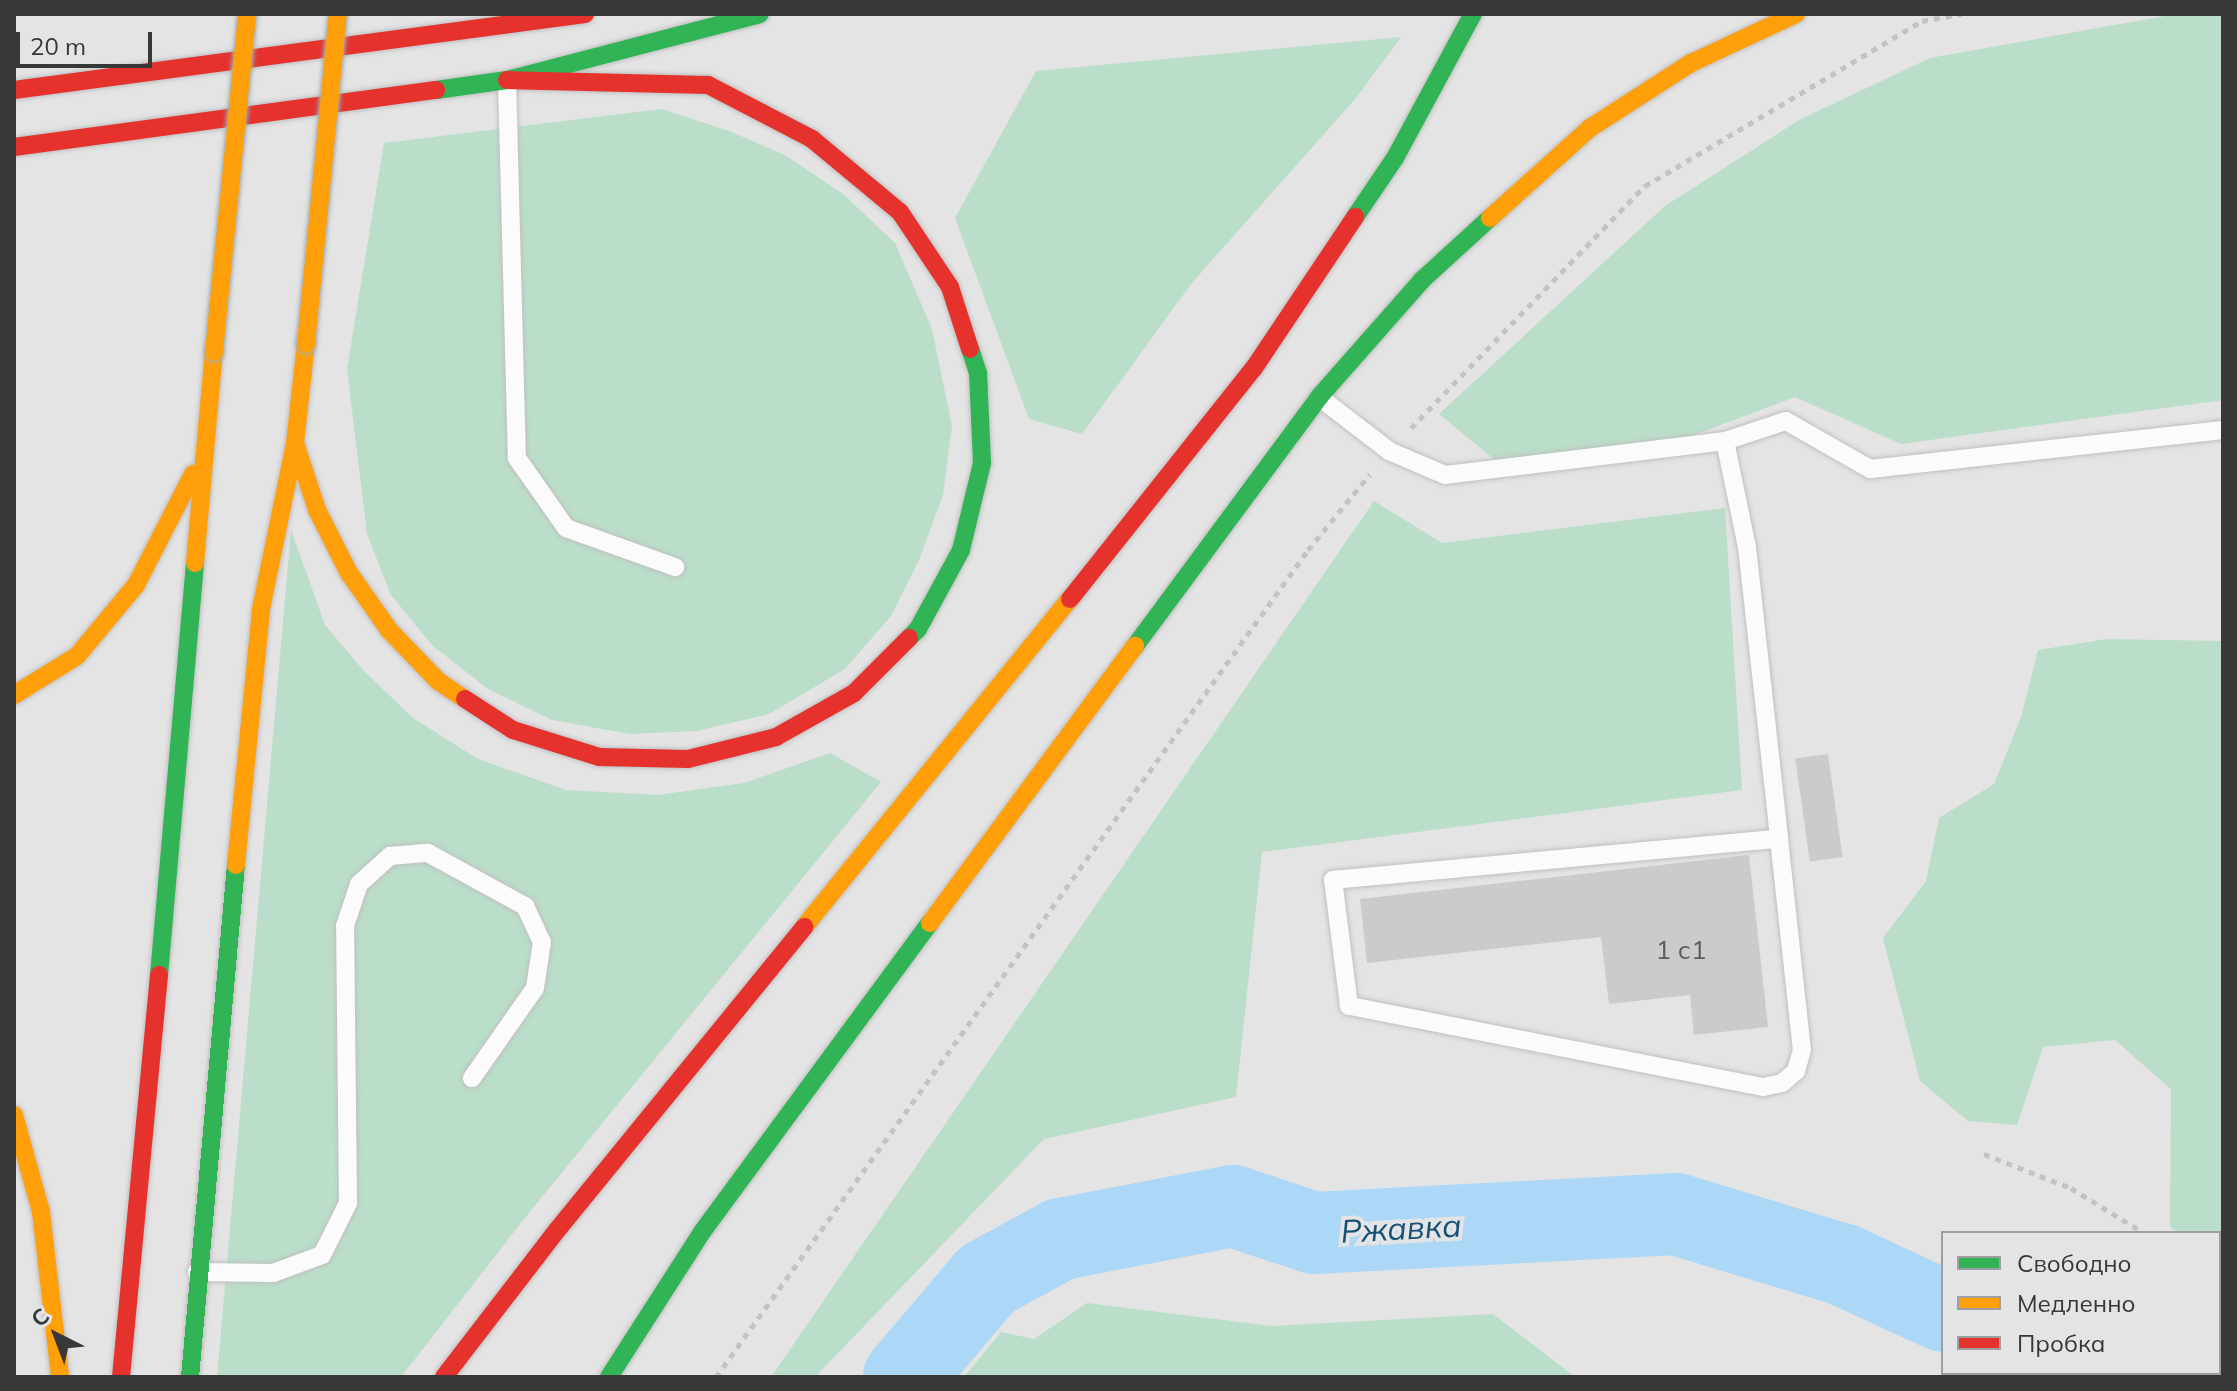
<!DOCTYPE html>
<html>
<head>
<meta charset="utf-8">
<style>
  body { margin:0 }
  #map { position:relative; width:2237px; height:1391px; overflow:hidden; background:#e4e4e4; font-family:Mulish,sans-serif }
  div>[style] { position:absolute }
  .green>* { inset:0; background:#badec9 }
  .river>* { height:82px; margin:-41px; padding:0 41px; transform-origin:41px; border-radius:41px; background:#add7f6 }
  .building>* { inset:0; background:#cbcbcb; transform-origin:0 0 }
  .path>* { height:5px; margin-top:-2.5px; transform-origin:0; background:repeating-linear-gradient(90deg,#c3c3c4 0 6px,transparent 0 12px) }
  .roads { filter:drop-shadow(0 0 2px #c0c0c0) drop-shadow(0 0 2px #c0c0c0) }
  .lane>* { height:18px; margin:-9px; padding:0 9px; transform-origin:9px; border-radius:9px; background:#fbfbfb }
  .fast>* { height:18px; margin:-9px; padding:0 9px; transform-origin:9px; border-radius:9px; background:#30b455 }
  .slow>* { height:18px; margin:-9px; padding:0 9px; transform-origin:9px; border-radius:9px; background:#ff9f0a }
  .jam>* { height:18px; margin:-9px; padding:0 9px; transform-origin:9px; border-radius:9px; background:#e5322d }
  .bridges { filter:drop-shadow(0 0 2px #a1afb4) drop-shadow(0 0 2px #a1afb4) }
  .slow-bridge>* { height:18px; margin:-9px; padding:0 9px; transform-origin:9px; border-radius:9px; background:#ff9f0a }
  span { translate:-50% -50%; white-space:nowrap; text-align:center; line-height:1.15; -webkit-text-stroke:8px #e3e4e5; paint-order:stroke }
  .number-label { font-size:26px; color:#5d5d5d }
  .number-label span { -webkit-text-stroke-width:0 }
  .water-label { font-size:32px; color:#185276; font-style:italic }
  .frame { position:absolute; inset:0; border:16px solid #383838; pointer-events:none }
  .legend { position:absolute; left:1941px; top:1231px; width:280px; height:144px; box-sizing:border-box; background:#e3e4e5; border:2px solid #9f9fa0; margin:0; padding:10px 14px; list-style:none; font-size:24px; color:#383838 }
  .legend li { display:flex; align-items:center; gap:16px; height:40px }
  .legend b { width:40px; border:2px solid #9f9fa0 }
  .north { position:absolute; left:16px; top:1295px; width:80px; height:80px; -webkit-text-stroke:6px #e3e4e5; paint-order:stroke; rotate:318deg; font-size:22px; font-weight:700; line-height:32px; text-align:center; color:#383838 }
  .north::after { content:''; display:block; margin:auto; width:28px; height:36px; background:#383838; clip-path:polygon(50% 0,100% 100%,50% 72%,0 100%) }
  .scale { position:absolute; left:16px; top:32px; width:136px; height:36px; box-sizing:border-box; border:4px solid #383838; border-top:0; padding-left:10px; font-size:24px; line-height:28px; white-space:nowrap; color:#383838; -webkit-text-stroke:6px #e3e4e5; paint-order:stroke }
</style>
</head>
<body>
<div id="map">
  <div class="green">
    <i style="clip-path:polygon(2176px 14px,2223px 14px,2223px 400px,1901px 444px,1795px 397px,1627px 460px,1506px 469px,1439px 414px,1665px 206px,1799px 120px,1930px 58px)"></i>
    <i style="clip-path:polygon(1401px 37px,1356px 98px,1191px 284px,1082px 434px,1029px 419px,955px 218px,1036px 71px)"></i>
    <i style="clip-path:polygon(662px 109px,729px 131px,785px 155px,843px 194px,895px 243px,932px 329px,952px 426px,943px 495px,919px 560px,891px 616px,845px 669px,769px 714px,697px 731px,630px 734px,552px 720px,488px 689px,433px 646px,391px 595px,367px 534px,347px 369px,384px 143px)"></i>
    <i style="clip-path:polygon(1374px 501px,1442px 543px,1725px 508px,1742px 790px,1262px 852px,1236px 1097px,1044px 1139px,815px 1377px,771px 1377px)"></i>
    <i style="clip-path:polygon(291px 530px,325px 625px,364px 671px,413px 718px,478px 759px,566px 790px,657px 795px,744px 783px,830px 753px,881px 782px,524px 1219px,401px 1377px,217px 1377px)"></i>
    <i style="clip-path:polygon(2107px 639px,2223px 641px,2223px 1271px,2219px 1268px,2219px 1233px,2178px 1233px,2170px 1227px,2171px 1089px,2115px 1040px,2043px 1047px,2017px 1125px,1968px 1121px,1920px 1081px,1883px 938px,1926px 881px,1939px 818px,1994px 784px,2021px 717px,2038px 650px)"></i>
    <i style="clip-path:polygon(1087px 1303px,1273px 1326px,1493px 1314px,1575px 1377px,964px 1377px,1001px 1332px,1034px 1339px)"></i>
  </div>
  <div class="river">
    <i style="left:2067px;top:1373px;width:7px;rotate:34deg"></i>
    <i style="left:904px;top:1377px;width:128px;rotate:-49.7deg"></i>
    <i style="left:987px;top:1279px;width:84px;rotate:-28.4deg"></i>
    <i style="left:1061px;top:1239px;width:175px;rotate:-10.9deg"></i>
    <i style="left:1233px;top:1206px;width:85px;rotate:18.4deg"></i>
    <i style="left:1314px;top:1233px;width:362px;rotate:-3deg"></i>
    <i style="left:1676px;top:1214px;width:176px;rotate:16.9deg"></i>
    <i style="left:1844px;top:1265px;width:109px;rotate:24.9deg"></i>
  </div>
  <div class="building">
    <i style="left:1828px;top:754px;width:104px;height:33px;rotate:82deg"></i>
    <i style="clip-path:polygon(1749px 855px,1768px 1027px,1694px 1035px,1690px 995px,1609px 1004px,1601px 937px,1367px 963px,1360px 899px)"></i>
  </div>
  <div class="path">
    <i style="left:1411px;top:428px;width:337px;rotate:-46deg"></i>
    <i style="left:1645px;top:186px;width:322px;rotate:-30.8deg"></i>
    <i style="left:1922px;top:21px;width:40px;rotate:-10deg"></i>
    <i style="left:1984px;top:1154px;width:93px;rotate:21.3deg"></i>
    <i style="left:2071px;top:1188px;width:86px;rotate:31.7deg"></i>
    <i style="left:2219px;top:1280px;width:5px;rotate:37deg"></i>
    <i style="left:716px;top:1377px;width:1017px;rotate:-54.4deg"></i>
    <i style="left:1308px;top:550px;width:98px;rotate:-50.8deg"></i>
  </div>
  <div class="roads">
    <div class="lane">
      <i style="left:507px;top:80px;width:378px;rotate:88.5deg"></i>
      <i style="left:517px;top:458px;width:85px;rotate:55deg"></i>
      <i style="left:566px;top:528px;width:116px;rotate:19.7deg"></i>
      <i style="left:1319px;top:397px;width:88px;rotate:37.6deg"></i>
      <i style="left:1389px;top:451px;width:61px;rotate:23.2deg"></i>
      <i style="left:1445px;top:475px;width:282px;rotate:-6.9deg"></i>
      <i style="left:1725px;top:441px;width:108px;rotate:78.3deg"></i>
      <i style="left:1747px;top:547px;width:294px;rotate:83.7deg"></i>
      <i style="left:1779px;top:839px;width:212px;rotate:83.8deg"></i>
      <i style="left:1802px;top:1050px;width:22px;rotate:106deg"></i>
      <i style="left:1796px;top:1071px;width:18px;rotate:139deg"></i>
      <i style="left:1782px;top:1083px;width:19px;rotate:168deg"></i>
      <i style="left:1763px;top:1087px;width:422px;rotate:-168.9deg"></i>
      <i style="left:1349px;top:1006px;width:127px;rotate:-97.2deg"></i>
      <i style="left:1333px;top:880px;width:448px;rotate:-5.3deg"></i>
      <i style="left:1725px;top:441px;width:64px;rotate:-18.2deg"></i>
      <i style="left:1786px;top:421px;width:97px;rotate:29.7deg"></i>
      <i style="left:1870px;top:469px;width:355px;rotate:-6.3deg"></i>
      <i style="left:197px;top:1272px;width:76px;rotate:0.8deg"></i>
      <i style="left:273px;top:1273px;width:52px;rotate:-20.2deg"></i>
      <i style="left:322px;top:1255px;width:58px;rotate:-63.4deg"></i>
      <i style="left:348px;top:1203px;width:277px;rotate:-90.6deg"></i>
      <i style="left:345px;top:926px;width:44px;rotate:-71.6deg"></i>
      <i style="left:359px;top:884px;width:42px;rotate:-42.1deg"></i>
      <i style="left:390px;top:856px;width:38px;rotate:-5deg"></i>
      <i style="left:428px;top:853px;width:111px;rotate:28.7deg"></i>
      <i style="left:525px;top:906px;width:40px;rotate:65deg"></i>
      <i style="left:542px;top:942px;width:47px;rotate:98.7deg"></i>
      <i style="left:535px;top:988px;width:110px;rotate:125deg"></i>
    </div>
    <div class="fast">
      <i style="left:436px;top:90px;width:72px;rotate:-8deg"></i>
      <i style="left:507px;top:80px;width:261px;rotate:-14.6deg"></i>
      <i style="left:1355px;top:217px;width:71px;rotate:-55.9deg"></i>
      <i style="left:1395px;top:158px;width:164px;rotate:-61.6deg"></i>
      <i style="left:909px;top:638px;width:13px;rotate:-45deg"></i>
      <i style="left:918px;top:629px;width:90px;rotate:-61.4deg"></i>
      <i style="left:961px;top:550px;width:89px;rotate:-76.4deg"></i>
      <i style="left:982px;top:463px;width:90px;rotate:-92.5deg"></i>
      <i style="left:978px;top:373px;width:25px;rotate:-108deg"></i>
      <i style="left:1135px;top:646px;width:310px;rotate:-53.5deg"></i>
      <i style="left:1319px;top:397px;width:156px;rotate:-48.6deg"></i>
      <i style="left:1422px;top:280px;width:92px;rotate:-42.4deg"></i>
      <i style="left:159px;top:975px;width:414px;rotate:-85deg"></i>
      <i style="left:190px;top:1377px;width:514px;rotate:-84.87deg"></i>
      <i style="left:609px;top:1377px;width:172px;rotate:-57.3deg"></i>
      <i style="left:702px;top:1232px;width:384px;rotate:-53.6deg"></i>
    </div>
    <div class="slow">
      <i style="left:1490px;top:218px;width:135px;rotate:-42deg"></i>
      <i style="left:1590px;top:128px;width:120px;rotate:-32.8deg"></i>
      <i style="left:1691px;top:63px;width:116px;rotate:-25deg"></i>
      <i style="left:295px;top:443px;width:71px;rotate:71.8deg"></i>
      <i style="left:317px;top:510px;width:71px;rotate:63.1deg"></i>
      <i style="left:349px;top:573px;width:70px;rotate:54.9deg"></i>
      <i style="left:389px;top:630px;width:71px;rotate:46.1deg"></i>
      <i style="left:438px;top:681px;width:32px;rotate:34deg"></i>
      <i style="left:195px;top:563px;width:212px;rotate:-84.9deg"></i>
      <i style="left:14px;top:695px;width:74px;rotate:-31.8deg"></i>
      <i style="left:77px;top:656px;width:92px;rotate:-50.3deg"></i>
      <i style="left:136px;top:585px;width:125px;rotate:-62.8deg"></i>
      <i style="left:236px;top:865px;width:257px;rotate:-84.4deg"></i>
      <i style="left:261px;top:609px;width:169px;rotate:-78.4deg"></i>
      <i style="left:295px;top:443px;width:100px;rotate:-83.7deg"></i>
      <i style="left:930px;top:923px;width:345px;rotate:-53.5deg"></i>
      <i style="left:804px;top:927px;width:422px;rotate:-51deg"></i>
      <i style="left:14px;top:1115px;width:101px;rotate:74.4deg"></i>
      <i style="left:41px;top:1212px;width:166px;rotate:83.4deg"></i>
    </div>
    <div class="jam">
      <i style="left:507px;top:80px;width:201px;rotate:1.4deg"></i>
      <i style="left:708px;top:85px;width:117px;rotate:27.4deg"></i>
      <i style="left:812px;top:139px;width:114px;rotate:39.7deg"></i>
      <i style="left:900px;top:212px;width:90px;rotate:56.3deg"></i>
      <i style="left:950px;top:287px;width:65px;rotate:72.1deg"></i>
      <i style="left:14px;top:90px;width:576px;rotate:-7.58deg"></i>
      <i style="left:14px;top:147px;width:426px;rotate:-7.7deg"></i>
      <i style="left:1070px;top:599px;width:295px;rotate:-51.5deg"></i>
      <i style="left:1254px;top:368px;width:182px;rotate:-56.2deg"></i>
      <i style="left:465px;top:699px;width:57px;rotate:32.9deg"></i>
      <i style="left:513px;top:730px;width:90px;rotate:17.4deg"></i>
      <i style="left:599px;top:757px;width:89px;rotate:1.3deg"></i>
      <i style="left:688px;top:759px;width:91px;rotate:-14deg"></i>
      <i style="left:776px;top:737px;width:90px;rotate:-29.4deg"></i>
      <i style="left:854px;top:693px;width:78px;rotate:-45deg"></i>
      <i style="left:121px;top:1377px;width:404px;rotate:-84.6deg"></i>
      <i style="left:444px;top:1377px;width:187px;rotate:-52.4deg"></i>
      <i style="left:558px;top:1229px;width:390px;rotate:-50.8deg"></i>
    </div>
  </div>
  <div class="bridges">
    <div class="slow-bridge">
      <i style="left:306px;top:344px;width:332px;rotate:-84.5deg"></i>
      <i style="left:214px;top:352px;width:340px;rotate:-84.4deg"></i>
    </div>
  </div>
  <div class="number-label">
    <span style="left:1681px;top:950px">1 с1</span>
  </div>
  <div class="water-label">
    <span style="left:1401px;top:1228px;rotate:-3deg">Ржавка</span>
  </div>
  <div class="frame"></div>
  <ul class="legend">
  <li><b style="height:10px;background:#30b455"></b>Свободно</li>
  <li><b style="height:10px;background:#ff9f0a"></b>Медленно</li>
  <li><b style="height:10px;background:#e5322d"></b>Пробка</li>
  </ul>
  <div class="north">С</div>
  <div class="scale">20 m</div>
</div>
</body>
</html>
